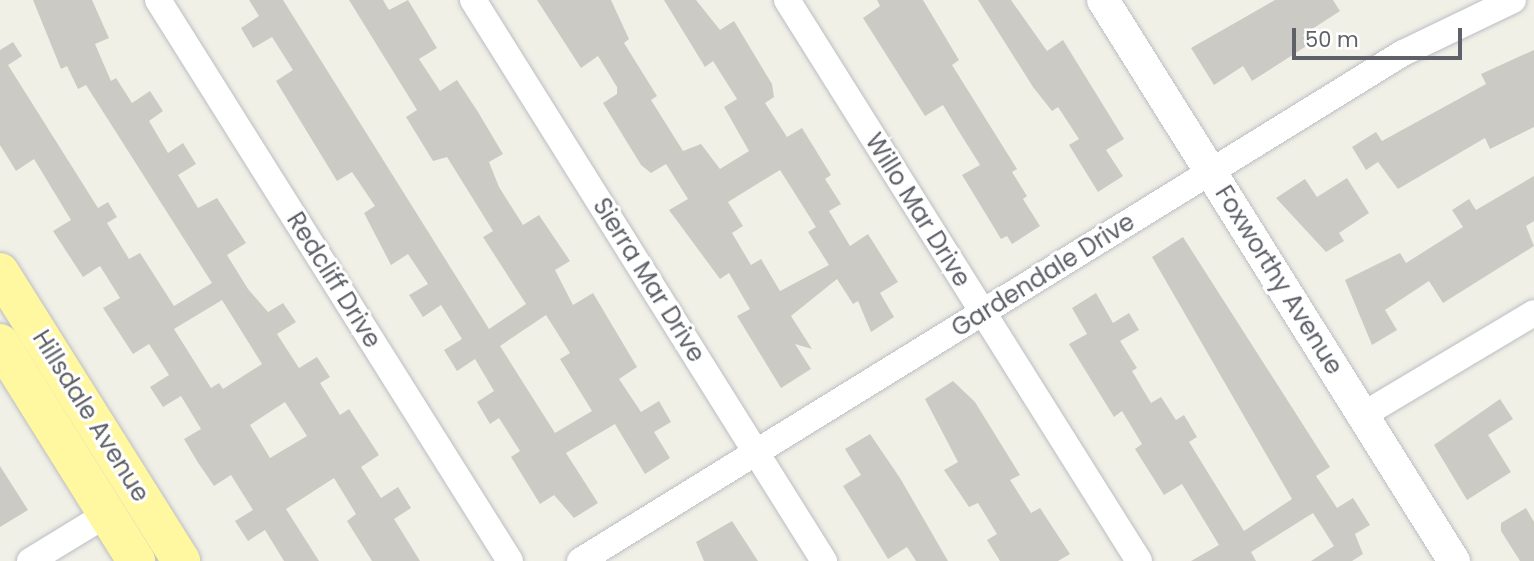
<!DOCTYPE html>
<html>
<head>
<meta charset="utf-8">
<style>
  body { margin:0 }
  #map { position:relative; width:1534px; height:561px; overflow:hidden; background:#f1f0e7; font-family:Poppins,sans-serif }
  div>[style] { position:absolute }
  .building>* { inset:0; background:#cccac4 }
  .roads { filter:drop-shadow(0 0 2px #bbbec3) drop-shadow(0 0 2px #bbbec3) }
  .minor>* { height:26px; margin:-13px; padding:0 13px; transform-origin:13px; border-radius:13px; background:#fff }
  .tertiary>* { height:32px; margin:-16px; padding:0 16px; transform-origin:16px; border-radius:16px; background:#fff }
  .trunk>* { height:38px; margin:-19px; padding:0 19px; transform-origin:19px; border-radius:19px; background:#fff8a0 }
  span { translate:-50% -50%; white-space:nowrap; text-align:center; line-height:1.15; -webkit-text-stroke:6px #fff; paint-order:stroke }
  .street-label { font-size:24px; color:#5e6168 }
  .scale { position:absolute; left:1292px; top:28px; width:170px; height:32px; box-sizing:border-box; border:4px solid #5e6168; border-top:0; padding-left:9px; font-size:21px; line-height:24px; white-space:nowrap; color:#5e6168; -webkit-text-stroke:5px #fff; paint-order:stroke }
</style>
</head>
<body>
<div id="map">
  <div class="building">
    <i style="clip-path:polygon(evenodd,33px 0,92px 0,109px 38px,95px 44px,111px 81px,116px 78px,132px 103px,150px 91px,163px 111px,149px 121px,168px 153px,183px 143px,196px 164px,178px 175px,198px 208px,217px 198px,246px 243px,227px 255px,248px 289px,268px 312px,283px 303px,296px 322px,277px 334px,299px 368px,317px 357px,330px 377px,320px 383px,340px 415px,349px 409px,379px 455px,361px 467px,381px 498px,398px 487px,411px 508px,394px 519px,420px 561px,372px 561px,347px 521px,356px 514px,334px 478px,286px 509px,319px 561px,284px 561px,265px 530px,248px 541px,235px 521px,253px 510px,231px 475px,214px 486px,197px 461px,184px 439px,201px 429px,181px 396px,163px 407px,150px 387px,169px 375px,149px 344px,133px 354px,103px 308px,120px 298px,100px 266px,83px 277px,53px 231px,71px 220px,34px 159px,16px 171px,0 145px,0 50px,13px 42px,22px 56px,8px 65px,98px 208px,108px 202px,117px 217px,107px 223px,129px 259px,140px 253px,174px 306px,212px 283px,86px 85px,78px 89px,67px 66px,61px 69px,33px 0,222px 300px,262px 364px,223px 389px,219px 383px,211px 388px,174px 329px,222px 300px,33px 0,285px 402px,307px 436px,270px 458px,250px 425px,285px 402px)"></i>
    <i style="clip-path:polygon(evenodd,249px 0,283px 0,489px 329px,526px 304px,483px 237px,493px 231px,447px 157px,433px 161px,406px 117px,417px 110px,349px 0,383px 0,389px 10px,408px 0,437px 48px,419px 59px,440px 91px,457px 80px,478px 112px,503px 154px,489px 162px,499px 187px,523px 225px,539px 215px,570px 261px,555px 270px,573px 305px,593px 293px,637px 367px,619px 379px,641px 412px,659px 401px,671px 422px,654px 432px,670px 458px,645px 474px,615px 424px,566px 453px,598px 503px,574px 518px,554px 495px,540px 504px,511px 457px,520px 451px,499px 418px,490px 424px,477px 402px,494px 391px,475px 359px,457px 371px,444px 350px,462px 339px,441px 305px,423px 317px,409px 295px,428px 284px,408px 254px,391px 265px,364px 213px,375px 206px,352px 172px,337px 181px,276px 81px,293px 70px,272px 37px,253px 48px,241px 28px,259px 16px,249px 0,546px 315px,570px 353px,560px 359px,592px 411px,555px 433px,500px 346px,546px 315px)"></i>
    <i style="clip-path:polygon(evenodd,537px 0,611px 0,629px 39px,624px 43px,657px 96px,651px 100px,683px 151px,701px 144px,720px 169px,749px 151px,724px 107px,737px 99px,713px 61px,705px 67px,664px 0,696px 0,720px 30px,734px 21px,772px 84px,774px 97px,765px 103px,787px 137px,802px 128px,831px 175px,825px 179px,841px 204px,829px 211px,850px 246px,868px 234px,898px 282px,880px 293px,894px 317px,871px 332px,858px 301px,853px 304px,837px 279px,791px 316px,812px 349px,795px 344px,811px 369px,781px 388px,737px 316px,750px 309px,729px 273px,720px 279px,669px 210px,688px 199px,666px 164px,651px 173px,641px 165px,603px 103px,617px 94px,617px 87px,598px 56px,581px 68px,537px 0,780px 170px,816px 227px,808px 232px,829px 265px,780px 291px,761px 259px,751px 265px,732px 233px,743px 226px,728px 202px,780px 170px)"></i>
    <i style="clip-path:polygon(877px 0,923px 0,959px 60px,952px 65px,1017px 169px,1012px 172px,1027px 196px,1023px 199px,1040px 226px,1012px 244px,1007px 236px,1001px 239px,962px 175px,980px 165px,958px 130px,943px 105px,925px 116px,863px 18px,880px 6px)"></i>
    <i style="clip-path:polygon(978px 0,1011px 0,1047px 51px,1063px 40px,1124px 139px,1106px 150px,1123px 176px,1098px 192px,1069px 145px,1079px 139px,1058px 107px,1052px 111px,1033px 87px)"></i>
    <i style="clip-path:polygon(1275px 0,1333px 0,1340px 11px,1303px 35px,1308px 45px,1252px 81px,1243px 66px,1214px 85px,1191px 48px)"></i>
    <i style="clip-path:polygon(1534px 50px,1534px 127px,1490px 149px,1485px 138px,1398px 189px,1378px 162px,1366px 170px,1352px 147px,1376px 132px,1382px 141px,1486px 84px,1481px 74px)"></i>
    <i style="clip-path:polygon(1534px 176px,1534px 221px,1526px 226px,1534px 246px,1443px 303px,1429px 281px,1385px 310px,1397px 330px,1372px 345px,1345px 280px,1400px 253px,1406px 263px,1463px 227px,1452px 210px,1469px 199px,1476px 210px)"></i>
    <i style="clip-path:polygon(1347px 178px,1369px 213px,1339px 233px,1344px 241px,1326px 252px,1276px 198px,1305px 179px,1317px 197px)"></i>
    <i style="clip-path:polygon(1183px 237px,1330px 467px,1316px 476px,1337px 508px,1353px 498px,1370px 525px,1355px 534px,1363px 554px,1352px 561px,1311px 561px,1334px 546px,1313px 513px,1251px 552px,1256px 561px,1191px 561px,1219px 545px,1182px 484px,1164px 495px,1135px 449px,1142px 444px,1122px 411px,1114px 417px,1069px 344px,1087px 334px,1072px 308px,1096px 293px,1113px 323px,1129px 313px,1139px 330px,1120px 341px,1137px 368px,1132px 371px,1151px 403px,1161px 397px,1176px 420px,1184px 415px,1197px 437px,1189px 442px,1244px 531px,1292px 499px,1152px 257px)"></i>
    <i style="clip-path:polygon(953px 381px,975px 402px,1020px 475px,1010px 480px,1031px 513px,1040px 508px,1070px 554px,1058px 561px,1000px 561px,987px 540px,997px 534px,978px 503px,969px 507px,944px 470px,958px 462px,925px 399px)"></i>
    <i style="clip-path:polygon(1500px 399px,1513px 419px,1488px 435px,1511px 472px,1467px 500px,1434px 445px)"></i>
    <i style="clip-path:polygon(870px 434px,900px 478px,948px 561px,916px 561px,907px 547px,888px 559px,860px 513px,843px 486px,861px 475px,845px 449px)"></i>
    <i style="clip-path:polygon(0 466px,28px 510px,0 527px)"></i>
    <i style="clip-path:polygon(1526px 508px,1534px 522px,1534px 561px,1520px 561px,1501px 531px,1501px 523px)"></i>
    <i style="clip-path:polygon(732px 521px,758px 561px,704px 561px,696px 542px)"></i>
  </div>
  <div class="roads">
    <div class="minor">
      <i style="left:158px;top:0;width:662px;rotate:57.89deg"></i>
      <i style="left:473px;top:0;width:662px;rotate:57.97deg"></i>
      <i style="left:787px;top:0;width:662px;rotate:57.89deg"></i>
      <i style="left:1363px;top:415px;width:199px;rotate:-30.8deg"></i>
      <i style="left:30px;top:561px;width:90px;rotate:-31.4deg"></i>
      <i style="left:580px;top:561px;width:967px;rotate:-31.69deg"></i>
      <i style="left:1403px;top:53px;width:122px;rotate:-25.7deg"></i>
    </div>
    <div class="tertiary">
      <i style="left:1103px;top:0;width:662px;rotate:57.97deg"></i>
    </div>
    <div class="trunk">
      <i style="left:0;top:272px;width:341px;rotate:57.9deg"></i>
      <i style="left:0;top:343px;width:257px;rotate:58deg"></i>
    </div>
  </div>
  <div class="street-label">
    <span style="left:918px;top:210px;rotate:58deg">Willo Mar Drive</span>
    <span style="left:1043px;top:275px;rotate:-32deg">Gardendale Drive</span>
    <span style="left:334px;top:280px;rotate:58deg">Redcliff Drive</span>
    <span style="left:649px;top:280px;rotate:58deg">Sierra Mar Drive</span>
    <span style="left:1279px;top:280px;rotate:58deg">Foxworthy Avenue</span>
    <span style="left:91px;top:416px;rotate:58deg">Hillsdale Avenue</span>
  </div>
  <div class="scale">50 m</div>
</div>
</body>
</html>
